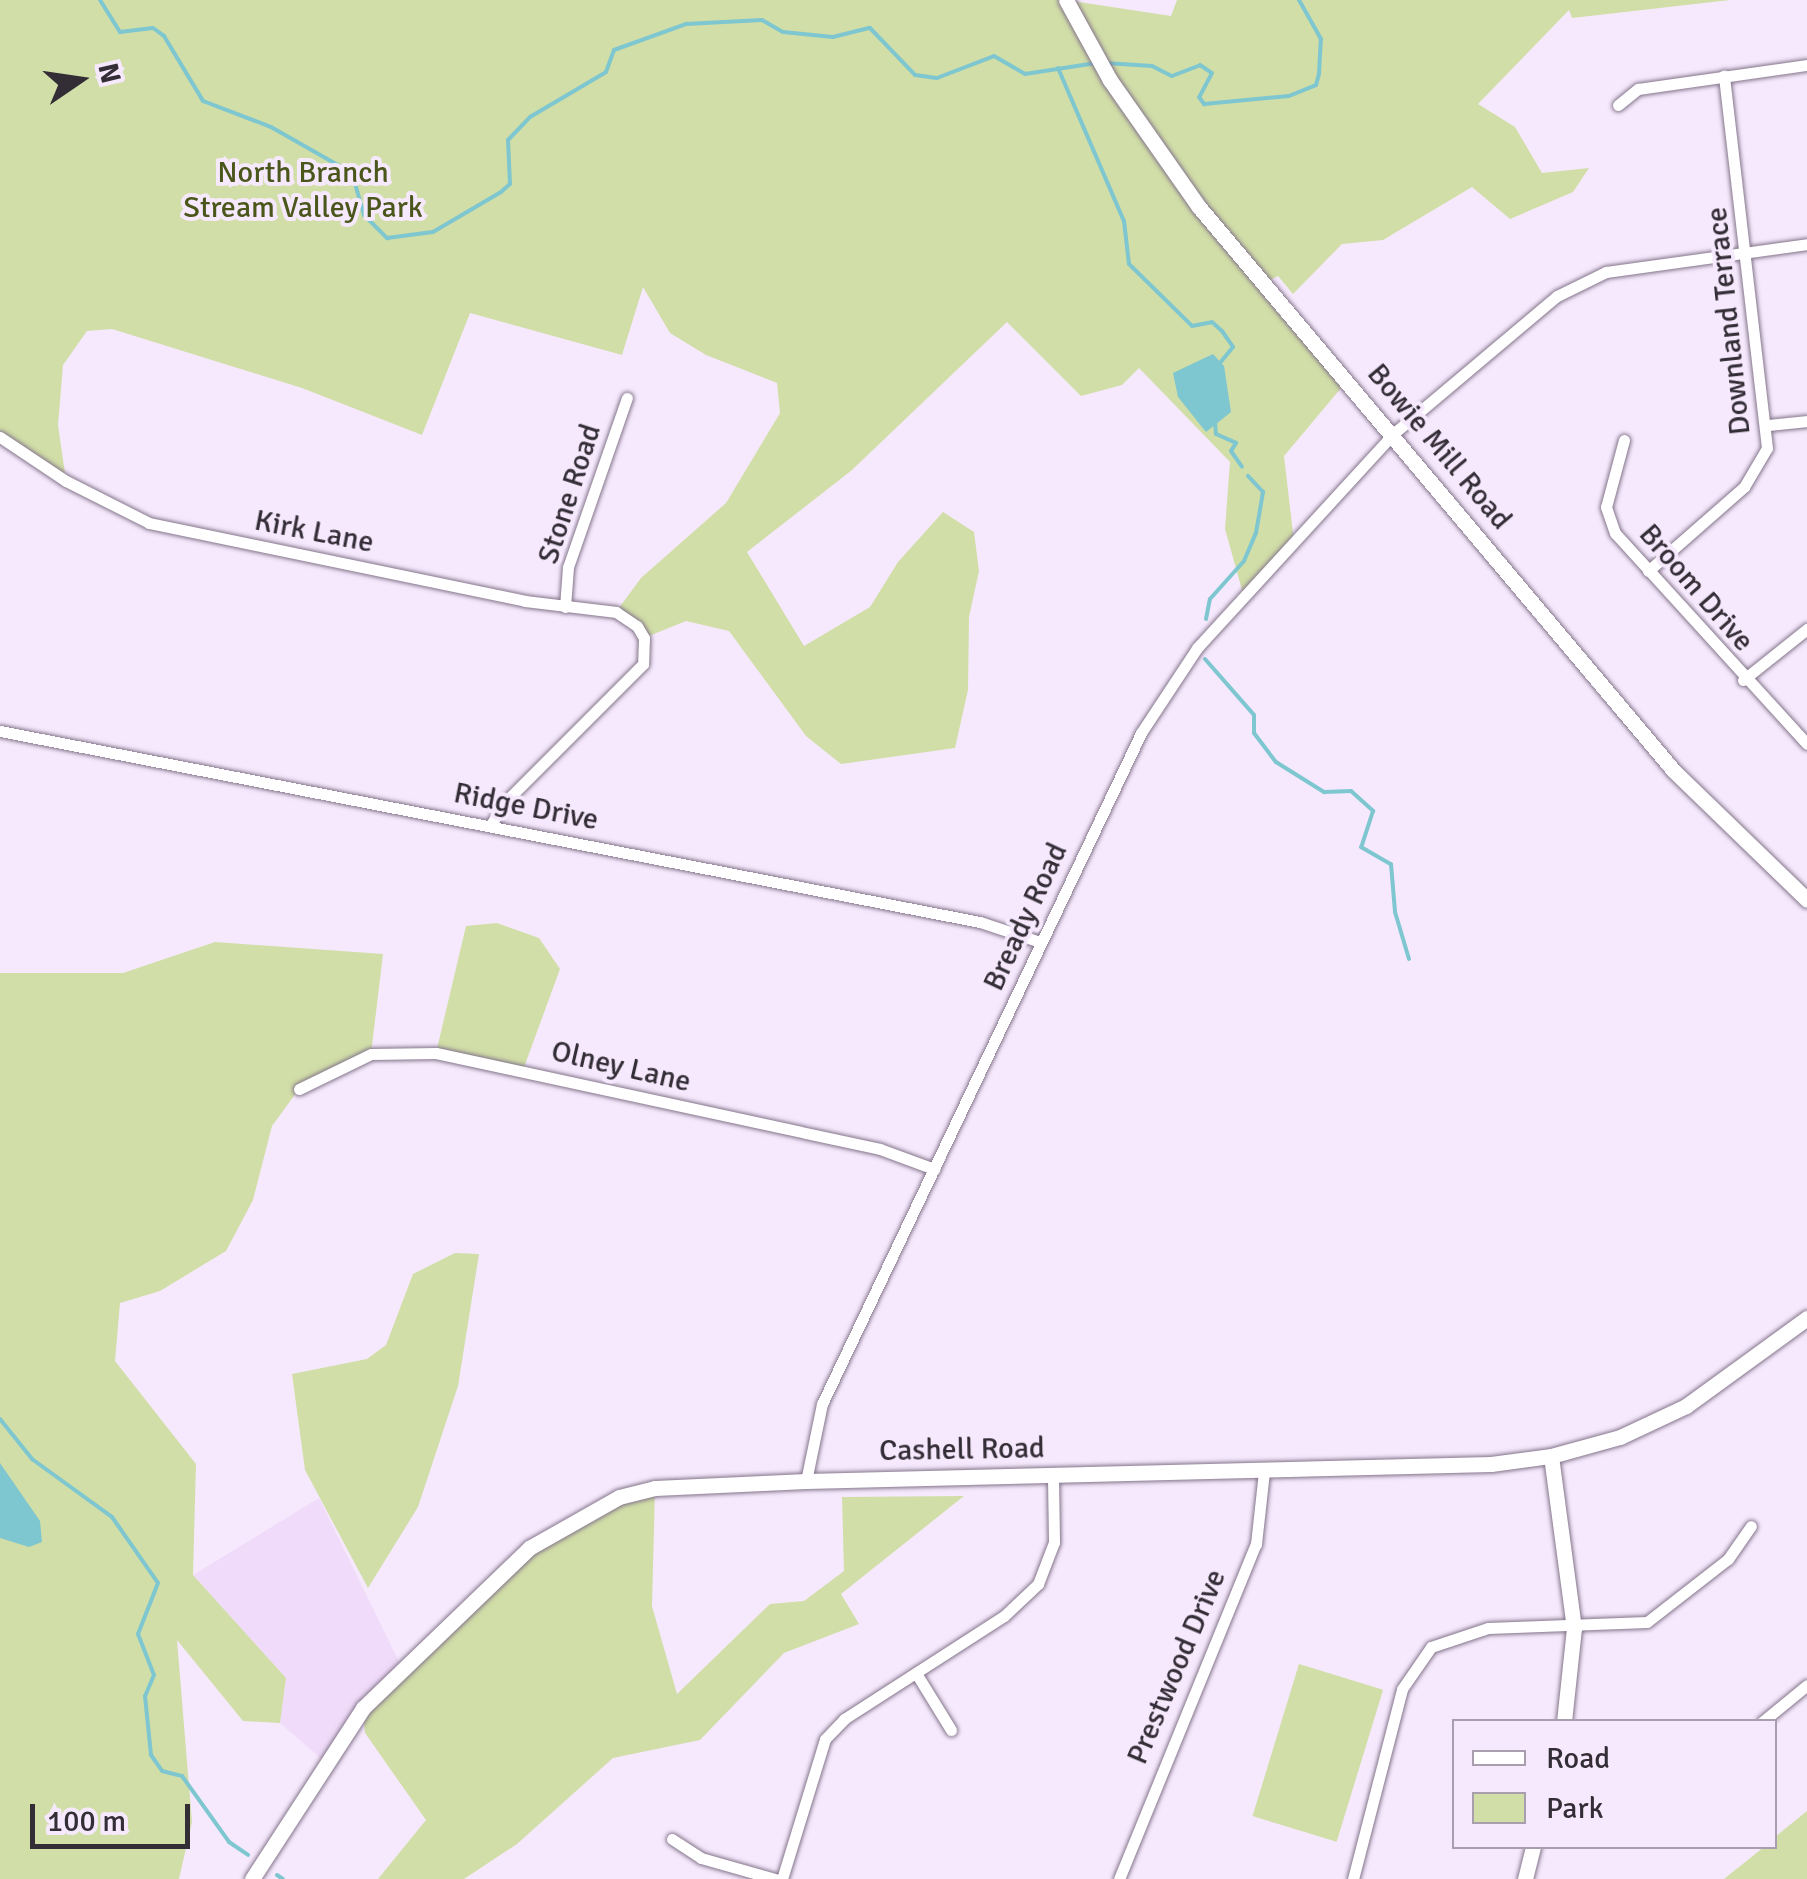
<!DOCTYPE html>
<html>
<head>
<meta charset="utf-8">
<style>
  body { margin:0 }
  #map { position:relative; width:1807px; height:1879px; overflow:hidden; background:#f6e9fd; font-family:Signika,sans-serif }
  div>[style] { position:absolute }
  .built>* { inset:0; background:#f0dbfa }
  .green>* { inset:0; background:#d1dea7; transform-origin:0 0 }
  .water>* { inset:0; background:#7ec6d0 }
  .stream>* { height:4px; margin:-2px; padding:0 2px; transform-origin:2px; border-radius:2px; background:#7ec6d0 }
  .roads { filter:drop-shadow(0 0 2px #84758b) drop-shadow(0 0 2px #84758b) }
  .street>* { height:11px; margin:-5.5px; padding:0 5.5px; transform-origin:5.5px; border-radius:5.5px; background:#fff }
  .secondary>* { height:15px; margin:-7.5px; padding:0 7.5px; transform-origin:7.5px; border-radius:7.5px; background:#fff }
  span { translate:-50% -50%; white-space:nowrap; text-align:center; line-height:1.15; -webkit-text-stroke:8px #f6e9fd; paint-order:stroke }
  .park-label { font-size:30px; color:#4b561b }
  .street-label { font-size:30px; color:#332d36 }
  .legend { position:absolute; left:1452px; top:1719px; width:325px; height:130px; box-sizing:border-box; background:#f6e9fd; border:2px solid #a89ead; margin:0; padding:12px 18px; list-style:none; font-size:30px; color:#332d36 }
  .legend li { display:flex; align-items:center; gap:20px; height:50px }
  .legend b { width:50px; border:2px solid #a89ead }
  .north { position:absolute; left:30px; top:30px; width:100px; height:100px; -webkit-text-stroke:8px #f6e9fd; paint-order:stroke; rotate:77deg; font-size:28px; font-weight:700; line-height:40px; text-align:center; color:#332d36 }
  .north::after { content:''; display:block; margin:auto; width:35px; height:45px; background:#332d36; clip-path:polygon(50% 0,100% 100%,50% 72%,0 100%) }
  .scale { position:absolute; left:30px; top:1804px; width:160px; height:45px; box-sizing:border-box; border:5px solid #332d36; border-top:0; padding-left:12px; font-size:30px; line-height:35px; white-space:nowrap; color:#332d36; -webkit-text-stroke:8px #f6e9fd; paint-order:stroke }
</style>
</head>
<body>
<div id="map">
  <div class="built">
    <i style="clip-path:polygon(319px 1498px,403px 1670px,324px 1761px,280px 1723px,286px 1678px,193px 1575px)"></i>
  </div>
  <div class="green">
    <i style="clip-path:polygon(0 0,1066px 0,1171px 16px,1177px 0,1730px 0,1572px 18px,1569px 10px,1478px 104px,1515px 127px,1542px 173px,1589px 168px,1573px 192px,1510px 219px,1472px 187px,1383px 240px,1342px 244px,1293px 294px,1278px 276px,1264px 283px,1347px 381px,1284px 456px,1294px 542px,1244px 597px,1225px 529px,1230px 462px,1139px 368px,1122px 385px,1081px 396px,1007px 322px,852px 470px,747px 552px,804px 646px,870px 607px,898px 562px,943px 512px,974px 532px,979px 571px,969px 617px,968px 690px,955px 748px,841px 764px,806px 736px,729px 631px,686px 621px,644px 638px,616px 612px,641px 578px,726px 503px,780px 413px,777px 383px,706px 355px,670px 333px,643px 287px,622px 355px,470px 313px,422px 435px,302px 388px,112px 329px,87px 331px,63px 365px,58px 425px,66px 481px,0 437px)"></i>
    <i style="clip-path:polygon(497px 923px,539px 938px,560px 969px,523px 1070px,436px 1053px,466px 926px)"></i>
    <i style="clip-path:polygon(215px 942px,383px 954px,371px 1054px,299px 1089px,272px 1126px,253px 1200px,226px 1251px,160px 1291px,120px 1303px,115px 1361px,196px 1464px,193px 1575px,286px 1678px,280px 1723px,243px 1721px,177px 1640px,192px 1822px,179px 1879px,0 1879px,0 973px,123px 973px)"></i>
    <i style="clip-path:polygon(455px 1253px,479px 1254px,458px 1386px,418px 1507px,368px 1588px,305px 1470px,292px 1374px,367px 1359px,386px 1345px,413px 1274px)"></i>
    <i style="clip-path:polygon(655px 1488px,652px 1606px,677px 1694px,770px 1604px,804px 1601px,844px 1571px,842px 1497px,964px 1496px,841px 1594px,859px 1624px,784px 1653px,700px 1740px,613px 1758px,517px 1844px,464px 1879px,378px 1879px,426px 1820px,365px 1733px,363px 1708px,559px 1526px)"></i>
    <i style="left:1299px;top:1664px;width:88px;height:159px;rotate:17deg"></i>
    <i style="clip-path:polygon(1807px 1811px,1807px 1879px,1724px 1879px,1764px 1847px,1774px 1846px,1775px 1837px)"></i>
  </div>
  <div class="water">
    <i style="clip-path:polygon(1213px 354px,1224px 366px,1231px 412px,1206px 432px,1178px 397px,1173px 373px)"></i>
    <i style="clip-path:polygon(0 1463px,40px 1521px,42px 1542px,29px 1547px,0 1538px)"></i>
  </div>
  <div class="stream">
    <i style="left:100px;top:0;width:38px;rotate:58deg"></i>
    <i style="left:120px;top:32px;width:33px;rotate:-7deg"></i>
    <i style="left:153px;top:28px;width:14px;rotate:36deg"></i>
    <i style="left:164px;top:36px;width:76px;rotate:59deg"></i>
    <i style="left:203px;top:101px;width:73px;rotate:20.9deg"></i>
    <i style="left:271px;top:127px;width:93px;rotate:29.6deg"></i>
    <i style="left:352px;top:173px;width:44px;rotate:74.1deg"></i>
    <i style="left:364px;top:215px;width:33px;rotate:45deg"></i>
    <i style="left:387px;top:238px;width:46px;rotate:-7.4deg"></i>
    <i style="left:433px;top:232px;width:79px;rotate:-30.5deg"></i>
    <i style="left:501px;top:192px;width:12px;rotate:-42deg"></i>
    <i style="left:510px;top:184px;width:44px;rotate:-92.6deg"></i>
    <i style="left:508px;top:140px;width:32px;rotate:-46deg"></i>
    <i style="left:530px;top:117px;width:88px;rotate:-30.6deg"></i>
    <i style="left:606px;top:72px;width:23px;rotate:-70deg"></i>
    <i style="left:614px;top:50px;width:77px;rotate:-19.9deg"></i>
    <i style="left:686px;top:24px;width:76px;rotate:-3deg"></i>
    <i style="left:762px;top:20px;width:24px;rotate:30deg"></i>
    <i style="left:783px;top:32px;width:50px;rotate:5.7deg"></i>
    <i style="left:833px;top:37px;width:38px;rotate:-14deg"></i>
    <i style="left:870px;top:28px;width:65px;rotate:46.2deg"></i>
    <i style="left:915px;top:75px;width:22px;rotate:8deg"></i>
    <i style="left:937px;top:78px;width:61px;rotate:-21.1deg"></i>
    <i style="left:994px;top:56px;width:36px;rotate:30deg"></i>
    <i style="left:1025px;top:74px;width:72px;rotate:-8.8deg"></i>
    <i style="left:1105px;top:63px;width:47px;rotate:3.7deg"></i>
    <i style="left:1152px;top:66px;width:22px;rotate:27deg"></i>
    <i style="left:1172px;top:76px;width:30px;rotate:-21deg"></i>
    <i style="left:1200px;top:65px;width:14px;rotate:34deg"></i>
    <i style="left:1212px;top:73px;width:27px;rotate:118deg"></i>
    <i style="left:1199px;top:97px;width:9px;rotate:54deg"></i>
    <i style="left:1204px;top:104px;width:85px;rotate:-5.4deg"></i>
    <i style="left:1289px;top:96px;width:29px;rotate:-22deg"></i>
    <i style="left:1316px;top:85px;width:11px;rotate:-75deg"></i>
    <i style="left:1319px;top:74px;width:35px;rotate:-87deg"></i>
    <i style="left:1321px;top:39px;width:45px;rotate:-119.4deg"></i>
    <i style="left:1058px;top:68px;width:167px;rotate:66.7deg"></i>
    <i style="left:1124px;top:221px;width:43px;rotate:83.4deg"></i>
    <i style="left:1129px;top:264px;width:88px;rotate:44.5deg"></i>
    <i style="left:1192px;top:326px;width:20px;rotate:-11deg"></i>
    <i style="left:1212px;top:322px;width:13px;rotate:42deg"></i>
    <i style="left:1222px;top:331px;width:19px;rotate:55deg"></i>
    <i style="left:1233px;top:347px;width:22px;rotate:129deg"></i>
    <i style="left:1215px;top:421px;width:13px;rotate:86deg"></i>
    <i style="left:1216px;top:434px;width:22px;rotate:24deg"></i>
    <i style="left:1236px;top:443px;width:9px;rotate:122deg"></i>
    <i style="left:1231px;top:451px;width:19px;rotate:55deg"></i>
    <i style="left:1206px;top:619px;width:20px;rotate:-79deg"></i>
    <i style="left:1210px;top:599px;width:51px;rotate:-48.2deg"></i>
    <i style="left:1244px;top:561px;width:30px;rotate:-67deg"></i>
    <i style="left:1256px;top:533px;width:42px;rotate:-80.3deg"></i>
    <i style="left:1263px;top:492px;width:22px;rotate:-133deg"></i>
    <i style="left:1205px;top:659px;width:74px;rotate:48.8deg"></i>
    <i style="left:1254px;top:715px;width:18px;rotate:90deg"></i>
    <i style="left:1254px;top:733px;width:36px;rotate:53deg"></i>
    <i style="left:1276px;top:762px;width:57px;rotate:32deg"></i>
    <i style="left:1324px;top:792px;width:27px;rotate:-2deg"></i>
    <i style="left:1351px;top:791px;width:30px;rotate:42deg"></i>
    <i style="left:1373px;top:811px;width:38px;rotate:108deg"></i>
    <i style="left:1361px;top:847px;width:34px;rotate:30deg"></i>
    <i style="left:1391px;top:864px;width:48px;rotate:85.2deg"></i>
    <i style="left:1395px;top:912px;width:49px;rotate:73.4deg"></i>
    <i style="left:0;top:1419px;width:51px;rotate:51.3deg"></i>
    <i style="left:32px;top:1459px;width:99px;rotate:35.9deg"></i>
    <i style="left:112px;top:1517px;width:80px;rotate:55.1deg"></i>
    <i style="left:158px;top:1583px;width:55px;rotate:111.4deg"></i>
    <i style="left:138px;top:1634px;width:44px;rotate:68.7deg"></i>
    <i style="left:154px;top:1675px;width:23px;rotate:113deg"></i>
    <i style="left:145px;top:1696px;width:59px;rotate:84.2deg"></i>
    <i style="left:151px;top:1755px;width:19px;rotate:55deg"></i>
    <i style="left:162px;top:1771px;width:21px;rotate:14deg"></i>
    <i style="left:182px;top:1776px;width:81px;rotate:54.5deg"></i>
    <i style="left:229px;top:1842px;width:23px;rotate:34deg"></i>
    <i style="left:277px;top:1875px;width:7px;rotate:34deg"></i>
  </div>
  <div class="roads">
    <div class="street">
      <i style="left:1618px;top:105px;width:26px;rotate:-39deg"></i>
      <i style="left:1638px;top:89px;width:171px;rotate:-8.1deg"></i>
      <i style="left:1769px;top:425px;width:38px;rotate:-6deg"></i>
      <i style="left:0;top:437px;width:79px;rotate:33.7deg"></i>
      <i style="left:66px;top:481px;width:93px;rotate:26.8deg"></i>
      <i style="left:149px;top:523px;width:384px;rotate:11.7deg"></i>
      <i style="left:525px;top:601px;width:92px;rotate:6.9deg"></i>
      <i style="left:616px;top:612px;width:25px;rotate:34deg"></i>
      <i style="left:637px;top:626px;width:14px;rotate:60deg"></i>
      <i style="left:644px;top:638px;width:26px;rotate:92deg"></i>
      <i style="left:643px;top:664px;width:191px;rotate:135deg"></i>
      <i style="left:508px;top:799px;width:32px;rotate:124deg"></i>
      <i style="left:1624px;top:440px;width:69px;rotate:105deg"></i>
      <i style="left:1606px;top:507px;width:28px;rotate:71deg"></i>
      <i style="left:1615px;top:533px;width:285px;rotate:47.7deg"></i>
      <i style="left:1648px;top:571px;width:128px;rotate:-41.2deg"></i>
      <i style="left:1744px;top:487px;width:45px;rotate:-59.5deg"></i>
      <i style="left:1767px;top:448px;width:375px;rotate:-96.6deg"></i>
      <i style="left:565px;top:607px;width:40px;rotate:-85.7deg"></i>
      <i style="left:568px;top:567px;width:179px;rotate:-70.8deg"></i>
      <i style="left:1743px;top:680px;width:82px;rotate:-38.6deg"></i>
      <i style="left:0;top:731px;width:998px;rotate:11.03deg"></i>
      <i style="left:980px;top:922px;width:63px;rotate:18.4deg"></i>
      <i style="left:299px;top:1089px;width:80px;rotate:-25.9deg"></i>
      <i style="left:371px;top:1054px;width:65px;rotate:-0.9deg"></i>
      <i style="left:436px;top:1053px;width:454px;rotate:12.2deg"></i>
      <i style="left:880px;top:1149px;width:58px;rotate:20.3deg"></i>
      <i style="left:806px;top:1481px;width:79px;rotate:-78.3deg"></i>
      <i style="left:822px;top:1404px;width:743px;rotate:-64.57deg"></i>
      <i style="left:1141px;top:733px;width:102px;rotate:-56.6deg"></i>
      <i style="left:1197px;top:648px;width:290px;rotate:-47.5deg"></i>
      <i style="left:1393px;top:434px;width:214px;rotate:-40.1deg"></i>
      <i style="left:1557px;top:296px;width:55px;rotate:-26.1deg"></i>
      <i style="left:1606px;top:272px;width:203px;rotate:-7.9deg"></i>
      <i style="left:916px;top:1673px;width:67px;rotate:58.4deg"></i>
      <i style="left:1762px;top:1722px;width:58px;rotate:-39.4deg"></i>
      <i style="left:672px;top:1839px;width:35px;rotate:33deg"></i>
      <i style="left:701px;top:1858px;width:77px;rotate:15.8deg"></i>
      <i style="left:782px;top:1879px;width:146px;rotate:-72.9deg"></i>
      <i style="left:825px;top:1739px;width:28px;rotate:-46deg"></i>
      <i style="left:844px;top:1719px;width:190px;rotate:-32.8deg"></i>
      <i style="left:1004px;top:1616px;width:47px;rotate:-43.3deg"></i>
      <i style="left:1038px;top:1584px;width:45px;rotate:-69.1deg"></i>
      <i style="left:1054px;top:1542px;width:66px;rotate:-90.9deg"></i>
      <i style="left:1119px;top:1879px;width:362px;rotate:-67.8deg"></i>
      <i style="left:1256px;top:1544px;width:73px;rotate:-83.7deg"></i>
      <i style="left:1353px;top:1879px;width:196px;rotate:-75.5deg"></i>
      <i style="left:1402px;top:1689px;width:51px;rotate:-55.4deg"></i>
      <i style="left:1431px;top:1647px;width:60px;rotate:-18.4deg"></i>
      <i style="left:1488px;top:1628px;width:159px;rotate:-2.2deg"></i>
      <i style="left:1647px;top:1622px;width:103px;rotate:-37.9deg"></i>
      <i style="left:1728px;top:1559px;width:40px;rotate:-55.1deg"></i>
    </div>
    <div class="secondary">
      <i style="left:1066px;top:0;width:91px;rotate:61.2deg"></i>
      <i style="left:1110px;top:80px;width:155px;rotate:55deg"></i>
      <i style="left:1199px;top:207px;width:737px;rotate:49.9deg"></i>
      <i style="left:1674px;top:771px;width:185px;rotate:44.1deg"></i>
      <i style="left:1551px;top:1456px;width:174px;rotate:82.4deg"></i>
      <i style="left:1574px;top:1628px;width:95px;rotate:96.1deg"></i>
      <i style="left:252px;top:1879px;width:204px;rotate:-57deg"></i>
      <i style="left:363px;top:1708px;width:231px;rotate:-43.9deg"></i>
      <i style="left:529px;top:1548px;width:103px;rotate:-29.5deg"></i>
      <i style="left:619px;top:1497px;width:37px;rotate:-14deg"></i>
      <i style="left:655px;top:1488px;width:151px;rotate:-2.7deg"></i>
      <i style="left:806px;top:1481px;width:685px;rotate:-1.42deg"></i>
      <i style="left:1491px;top:1464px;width:61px;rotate:-7.6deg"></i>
      <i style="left:1551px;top:1456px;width:72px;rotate:-15.4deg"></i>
      <i style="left:1620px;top:1437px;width:73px;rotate:-25.2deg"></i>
      <i style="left:1686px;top:1406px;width:150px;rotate:-36deg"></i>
      <i style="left:1525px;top:1879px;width:34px;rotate:-76deg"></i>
    </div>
  </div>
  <div class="park-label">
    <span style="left:303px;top:190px">North Branch<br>Stream Valley Park</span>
  </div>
  <div class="street-label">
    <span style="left:1729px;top:321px;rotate:-96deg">Downland Terrace</span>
    <span style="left:1439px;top:447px;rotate:50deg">Bowie Mill Road</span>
    <span style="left:570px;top:494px;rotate:-72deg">Stone Road</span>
    <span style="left:314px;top:532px;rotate:11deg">Kirk Lane</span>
    <span style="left:1696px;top:588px;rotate:49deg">Broom Drive</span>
    <span style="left:526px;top:807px;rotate:11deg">Ridge Drive</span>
    <span style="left:1026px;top:917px;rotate:-65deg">Bready Road</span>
    <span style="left:621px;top:1067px;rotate:13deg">Olney Lane</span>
    <span style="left:962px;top:1450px;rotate:-1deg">Cashell Road</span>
    <span style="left:1177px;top:1667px;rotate:-67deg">Prestwood Drive</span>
  </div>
  <ul class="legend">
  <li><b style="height:12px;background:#fff"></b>Road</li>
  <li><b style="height:28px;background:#d1dea7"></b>Park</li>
  </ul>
  <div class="north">N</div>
  <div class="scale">100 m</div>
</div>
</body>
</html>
